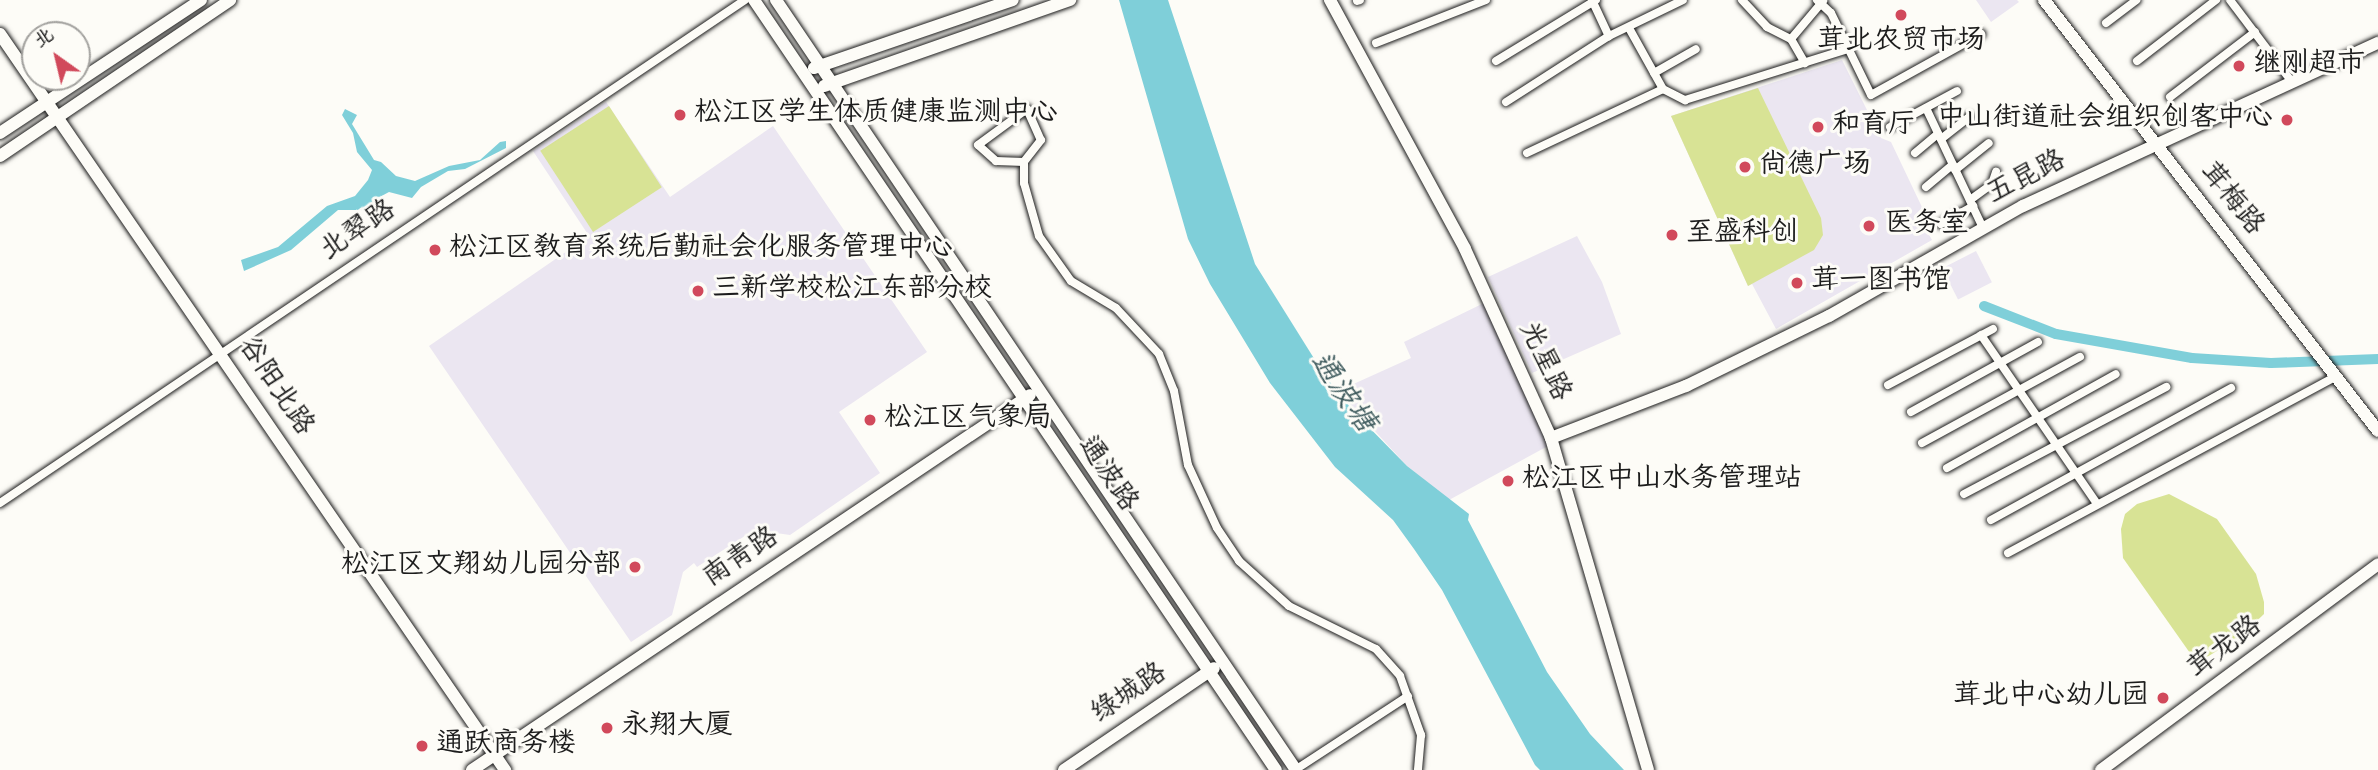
<!DOCTYPE html>
<html>
<head>
<meta charset="utf-8">
<style>
  body { margin:0 }
  #map { position:relative; width:2378px; height:770px; overflow:hidden; background:#fdfcf7; font-family:Dekko,"LXGW WenKai TC",sans-serif }
  div>[style] { position:absolute }
  .built>* { inset:0; background:#ebe6f1; transform-origin:0 0 }
  .green>* { inset:0; background:#d8e395; transform-origin:0 0 }
  .water>* { inset:0; background:#7fcfd9 }
  .canal>* { height:10px; margin:-5px; padding:0 5px; transform-origin:5px; border-radius:5px; background:#7fcfd9 }
  .roads { filter:drop-shadow(0 0 2px #1c1c1c) drop-shadow(0 0 2px #1c1c1c) }
  .street>* { height:8px; margin:-4px; padding:0 4px; transform-origin:4px; border-radius:4px; background:#fdfcf7 }
  .secondary>* { height:12px; margin:-6px; padding:0 6px; transform-origin:6px; border-radius:6px; background:#fdfcf7 }
  .dots>* { width:19px; height:19px; translate:-50% -50%; box-sizing:border-box; border:4px solid #fdfcf7; border-radius:50% }
  span { translate:-50% -50%; white-space:nowrap; text-align:center; line-height:1.15; -webkit-text-stroke:6px #fdfcf7; paint-order:stroke }
  .poi-label { font-size:28px; color:#1c1c1c }
  .left { translate:0 -50%; text-align:left }
  .right { translate:-100% -50%; text-align:right }
  .street-label { font-size:28px; color:#1c1c1c }
  .water-label { font-size:30px; color:#3f5b5e; font-style:italic }
  .north { position:absolute; left:21px; top:21px; width:70px; height:70px; box-sizing:border-box; background:#fdfcf7; border:2px solid #a3a29f; border-radius:50%; rotate:326deg; font-size:19px; font-weight:700; line-height:28px; text-align:center; color:#1c1c1c }
  .north::after { content:''; display:block; margin:auto; width:24px; height:32px; background:#d1495b; clip-path:polygon(50% 0,100% 100%,50% 72%,0 100%) }
</style>
</head>
<body>
<div id="map">
  <div class="built">
    <i style="clip-path:polygon(1976px 0,2017px 0,2019px 2px,1991px 22px)"></i>
    <i style="clip-path:polygon(1842px 60px,1881px 138px,1891px 142px,1931px 226px,1926px 229px,1932px 240px,1776px 329px,1752px 284px,1748px 286px,1671px 116px)"></i>
    <i style="clip-path:polygon(606px 102px,670px 197px,773px 126px,927px 352px,839px 412px,880px 473px,790px 535px,754px 530px,697px 567px,694px 563px,683px 572px,672px 615px,631px 642px,429px 346px,589px 236px,533px 151px)"></i>
    <i style="clip-path:polygon(1577px 236px,1602px 282px,1621px 334px,1532px 373px,1488px 277px)"></i>
    <i style="left:1976px;top:251px;width:35px;height:38px;rotate:63deg"></i>
    <i style="clip-path:polygon(1486px 302px,1548px 446px,1449px 500px,1407px 466px,1338px 391px,1411px 358px,1404px 342px)"></i>
  </div>
  <div class="green">
    <i style="clip-path:polygon(1758px 88px,1821px 218px,1823px 235px,1814px 250px,1748px 286px,1671px 116px)"></i>
    <i style="left:609px;top:106px;width:97px;height:82px;rotate:57deg"></i>
    <i style="clip-path:polygon(2169px 494px,2217px 519px,2256px 574px,2264px 602px,2264px 614px,2240px 637px,2197px 663px,2123px 558px,2121px 529px,2125px 514px,2137px 504px)"></i>
  </div>
  <div class="water">
    <i style="clip-path:polygon(1119px 0,1168px 0,1255px 264px,1325px 376px,1355px 413px,1407px 466px,1469px 514px,1468px 520px,1547px 672px,1590px 734px,1624px 770px,1540px 770px,1535px 765px,1442px 590px,1414px 549px,1393px 520px,1335px 467px,1270px 383px,1210px 284px,1188px 239px)"></i>
    <i style="clip-path:polygon(345px 109px,357px 115px,352px 124px,374px 160px,381px 162px,396px 176px,415px 181px,449px 166px,480px 160px,500px 142px,506px 141px,506px 148px,465px 169px,448px 171px,421px 187px,412px 198px,389px 192px,376px 199px,378px 218px,361px 210px,338px 210px,291px 250px,244px 271px,241px 260px,278px 247px,327px 206px,355px 196px,368px 180px,372px 170px,357px 152px,353px 133px,342px 115px)"></i>
  </div>
  <div class="canal">
    <i style="left:1984px;top:306px;width:77px;rotate:21.3deg"></i>
    <i style="left:2056px;top:334px;width:138px;rotate:10deg"></i>
    <i style="left:2192px;top:358px;width:79px;rotate:3.6deg"></i>
    <i style="left:2271px;top:363px;width:107px;rotate:-2.1deg"></i>
  </div>
  <div class="roads">
    <div class="street">
      <i style="left:1592px;top:0;width:40px;rotate:65deg"></i>
      <i style="left:1742px;top:0;width:37px;rotate:47deg"></i>
      <i style="left:1767px;top:27px;width:27px;rotate:27deg"></i>
      <i style="left:1791px;top:39px;width:28px;rotate:60deg"></i>
      <i style="left:1817px;top:0;width:19px;rotate:43deg"></i>
      <i style="left:1831px;top:13px;width:91px;rotate:64deg"></i>
      <i style="left:1871px;top:95px;width:126px;rotate:-29deg"></i>
      <i style="left:2230px;top:0;width:103px;rotate:52.9deg"></i>
      <i style="left:1357px;top:1px;width:3px;rotate:-18deg"></i>
      <i style="left:2106px;top:23px;width:38px;rotate:-37deg"></i>
      <i style="left:1629px;top:28px;width:70px;rotate:60.9deg"></i>
      <i style="left:1663px;top:89px;width:25px;rotate:27deg"></i>
      <i style="left:1685px;top:100px;width:171px;rotate:-17.4deg"></i>
      <i style="left:1791px;top:39px;width:50px;rotate:-49.9deg"></i>
      <i style="left:1376px;top:43px;width:118px;rotate:-21.4deg"></i>
      <i style="left:1496px;top:61px;width:117px;rotate:-31.4deg"></i>
      <i style="left:2137px;top:61px;width:100px;rotate:-37.7deg"></i>
      <i style="left:1654px;top:73px;width:48px;rotate:-29.7deg"></i>
      <i style="left:2170px;top:97px;width:107px;rotate:-37.4deg"></i>
      <i style="left:1506px;top:102px;width:122px;rotate:-32.7deg"></i>
      <i style="left:1609px;top:36px;width:82px;rotate:-25.9deg"></i>
      <i style="left:1926px;top:108px;width:133px;rotate:64.6deg"></i>
      <i style="left:1890px;top:127px;width:76px;rotate:-28.2deg"></i>
      <i style="left:1941px;top:139px;width:36px;rotate:-38deg"></i>
      <i style="left:1527px;top:153px;width:150px;rotate:-25.2deg"></i>
      <i style="left:1915px;top:153px;width:30px;rotate:-40deg"></i>
      <i style="left:1024px;top:162px;width:28px;rotate:-178deg"></i>
      <i style="left:996px;top:161px;width:24px;rotate:-138deg"></i>
      <i style="left:978px;top:145px;width:61px;rotate:-36.3deg"></i>
      <i style="left:1027px;top:109px;width:34px;rotate:66deg"></i>
      <i style="left:1041px;top:140px;width:28px;rotate:128deg"></i>
      <i style="left:1024px;top:162px;width:21px;rotate:90deg"></i>
      <i style="left:1024px;top:183px;width:55px;rotate:74.2deg"></i>
      <i style="left:1039px;top:236px;width:55px;rotate:54.6deg"></i>
      <i style="left:1071px;top:281px;width:52px;rotate:31deg"></i>
      <i style="left:1116px;top:308px;width:63px;rotate:46.9deg"></i>
      <i style="left:1159px;top:354px;width:40px;rotate:68deg"></i>
      <i style="left:1174px;top:391px;width:75px;rotate:79.3deg"></i>
      <i style="left:1188px;top:465px;width:69px;rotate:65.3deg"></i>
      <i style="left:1217px;top:528px;width:40px;rotate:56deg"></i>
      <i style="left:1239px;top:561px;width:67px;rotate:42deg"></i>
      <i style="left:1289px;top:606px;width:97px;rotate:26.3deg"></i>
      <i style="left:1376px;top:649px;width:36px;rotate:48deg"></i>
      <i style="left:1400px;top:676px;width:63px;rotate:70.4deg"></i>
      <i style="left:1421px;top:735px;width:35px;rotate:95deg"></i>
      <i style="left:1955px;top:170px;width:43px;rotate:-38.5deg"></i>
      <i style="left:1926px;top:187px;width:35px;rotate:-40deg"></i>
      <i style="left:1970px;top:200px;width:27px;rotate:-36deg"></i>
      <i style="left:1992px;top:184px;width:13px;rotate:-72deg"></i>
      <i style="left:1941px;top:224px;width:37px;rotate:-29deg"></i>
      <i style="left:1981px;top:335px;width:205px;rotate:55.5deg"></i>
      <i style="left:1888px;top:385px;width:119px;rotate:-28.1deg"></i>
      <i style="left:1911px;top:412px;width:145px;rotate:-28.9deg"></i>
      <i style="left:1922px;top:443px;width:180px;rotate:-28.6deg"></i>
      <i style="left:1947px;top:468px;width:193px;rotate:-29.1deg"></i>
      <i style="left:1964px;top:494px;width:229px;rotate:-27.9deg"></i>
      <i style="left:0;top:503px;width:899px;rotate:-34.03deg"></i>
      <i style="left:1991px;top:520px;width:274px;rotate:-28.8deg"></i>
      <i style="left:2008px;top:553px;width:371px;rotate:-28.3deg"></i>
      <i style="left:1295px;top:770px;width:135px;rotate:-33.2deg"></i>
    </div>
    <div class="secondary">
      <i style="left:754px;top:0;width:930px;rotate:55.87deg"></i>
      <i style="left:776px;top:0;width:929px;rotate:55.97deg"></i>
      <i style="left:1330px;top:0;width:283px;rotate:61.5deg"></i>
      <i style="left:1465px;top:249px;width:208px;rotate:65.5deg"></i>
      <i style="left:1551px;top:438px;width:346px;rotate:73.7deg"></i>
      <i style="left:2044px;top:0;width:545px;rotate:52.23deg"></i>
      <i style="left:0;top:34px;width:893px;rotate:55.54deg"></i>
      <i style="left:814px;top:68px;width:210px;rotate:-18.9deg"></i>
      <i style="left:824px;top:86px;width:261px;rotate:-19.3deg"></i>
      <i style="left:0;top:133px;width:241px;rotate:-33.5deg"></i>
      <i style="left:0;top:156px;width:278px;rotate:-34.1deg"></i>
      <i style="left:1551px;top:438px;width:145px;rotate:-21.1deg"></i>
      <i style="left:1686px;top:386px;width:159px;rotate:-26.1deg"></i>
      <i style="left:1829px;top:316px;width:223px;rotate:-29.6deg"></i>
      <i style="left:2023px;top:206px;width:391px;rotate:-24.7deg"></i>
      <i style="left:472px;top:770px;width:672px;rotate:-33.9deg"></i>
      <i style="left:1064px;top:770px;width:181px;rotate:-34.2deg"></i>
      <i style="left:2101px;top:770px;width:345px;rotate:-36.6deg"></i>
    </div>
  </div>
  <div class="dots">
    <i style="left:1901px;top:15px;background:#d1495b"></i>
    <i style="left:2239px;top:66px;background:#d1495b"></i>
    <i style="left:680px;top:115px;background:#d1495b"></i>
    <i style="left:2287px;top:120px;background:#d1495b"></i>
    <i style="left:1818px;top:127px;background:#d1495b"></i>
    <i style="left:1745px;top:167px;background:#d1495b"></i>
    <i style="left:1869px;top:226px;background:#d1495b"></i>
    <i style="left:1672px;top:235px;background:#d1495b"></i>
    <i style="left:435px;top:250px;background:#d1495b"></i>
    <i style="left:1797px;top:283px;background:#d1495b"></i>
    <i style="left:698px;top:291px;background:#d1495b"></i>
    <i style="left:870px;top:420px;background:#d1495b"></i>
    <i style="left:1508px;top:481px;background:#d1495b"></i>
    <i style="left:635px;top:567px;background:#d1495b"></i>
    <i style="left:2163px;top:698px;background:#d1495b"></i>
    <i style="left:607px;top:728px;background:#d1495b"></i>
    <i style="left:422px;top:746px;background:#d1495b"></i>
  </div>
  <div class="poi-label">
    <span style="left:1901px;top:43px">茸北农贸市场</span>
    <span class="left" style="left:2253px;top:66px">继刚超市</span>
    <span class="left" style="left:694px;top:115px">松江区学生体质健康监测中心</span>
    <span class="right" style="left:2273px;top:120px">中山街道社会组织创客中心</span>
    <span class="left" style="left:1832px;top:127px">和育厅</span>
    <span class="left" style="left:1759px;top:167px">尚德广场</span>
    <span class="left" style="left:1885px;top:226px">医务室</span>
    <span class="left" style="left:1686px;top:235px">至盛科创</span>
    <span class="left" style="left:449px;top:250px">松江区教育系统后勤社会化服务管理中心</span>
    <span class="left" style="left:1811px;top:283px">茸一图书馆</span>
    <span class="left" style="left:712px;top:291px">三新学校松江东部分校</span>
    <span class="left" style="left:884px;top:420px">松江区气象局</span>
    <span class="left" style="left:1522px;top:481px">松江区中山水务管理站</span>
    <span class="right" style="left:621px;top:567px">松江区文翔幼儿园分部</span>
    <span class="right" style="left:2149px;top:698px">茸北中心幼儿园</span>
    <span class="left" style="left:621px;top:728px">永翔大厦</span>
    <span class="left" style="left:436px;top:746px">通跃商务楼</span>
  </div>
  <div class="street-label">
    <span style="left:2027px;top:179px;rotate:-27deg">五昆路</span>
    <span style="left:2230px;top:200px;rotate:51deg">茸梅路</span>
    <span style="left:359px;top:232px;rotate:-34deg">北翠路</span>
    <span style="left:1543px;top:362px;rotate:65deg">光星路</span>
    <span style="left:274px;top:387px;rotate:56deg">谷阳北路</span>
    <span style="left:1106px;top:475px;rotate:56deg">通波路</span>
    <span style="left:742px;top:559px;rotate:-34deg">南青路</span>
    <span style="left:2226px;top:649px;rotate:-37deg">茸龙路</span>
    <span style="left:1130px;top:695px;rotate:-34deg">绿城路</span>
  </div>
  <div class="water-label">
    <span style="left:1340px;top:394px;rotate:55deg">通波塘</span>
  </div>
  <div class="north">北</div>
</div>
</body>
</html>
